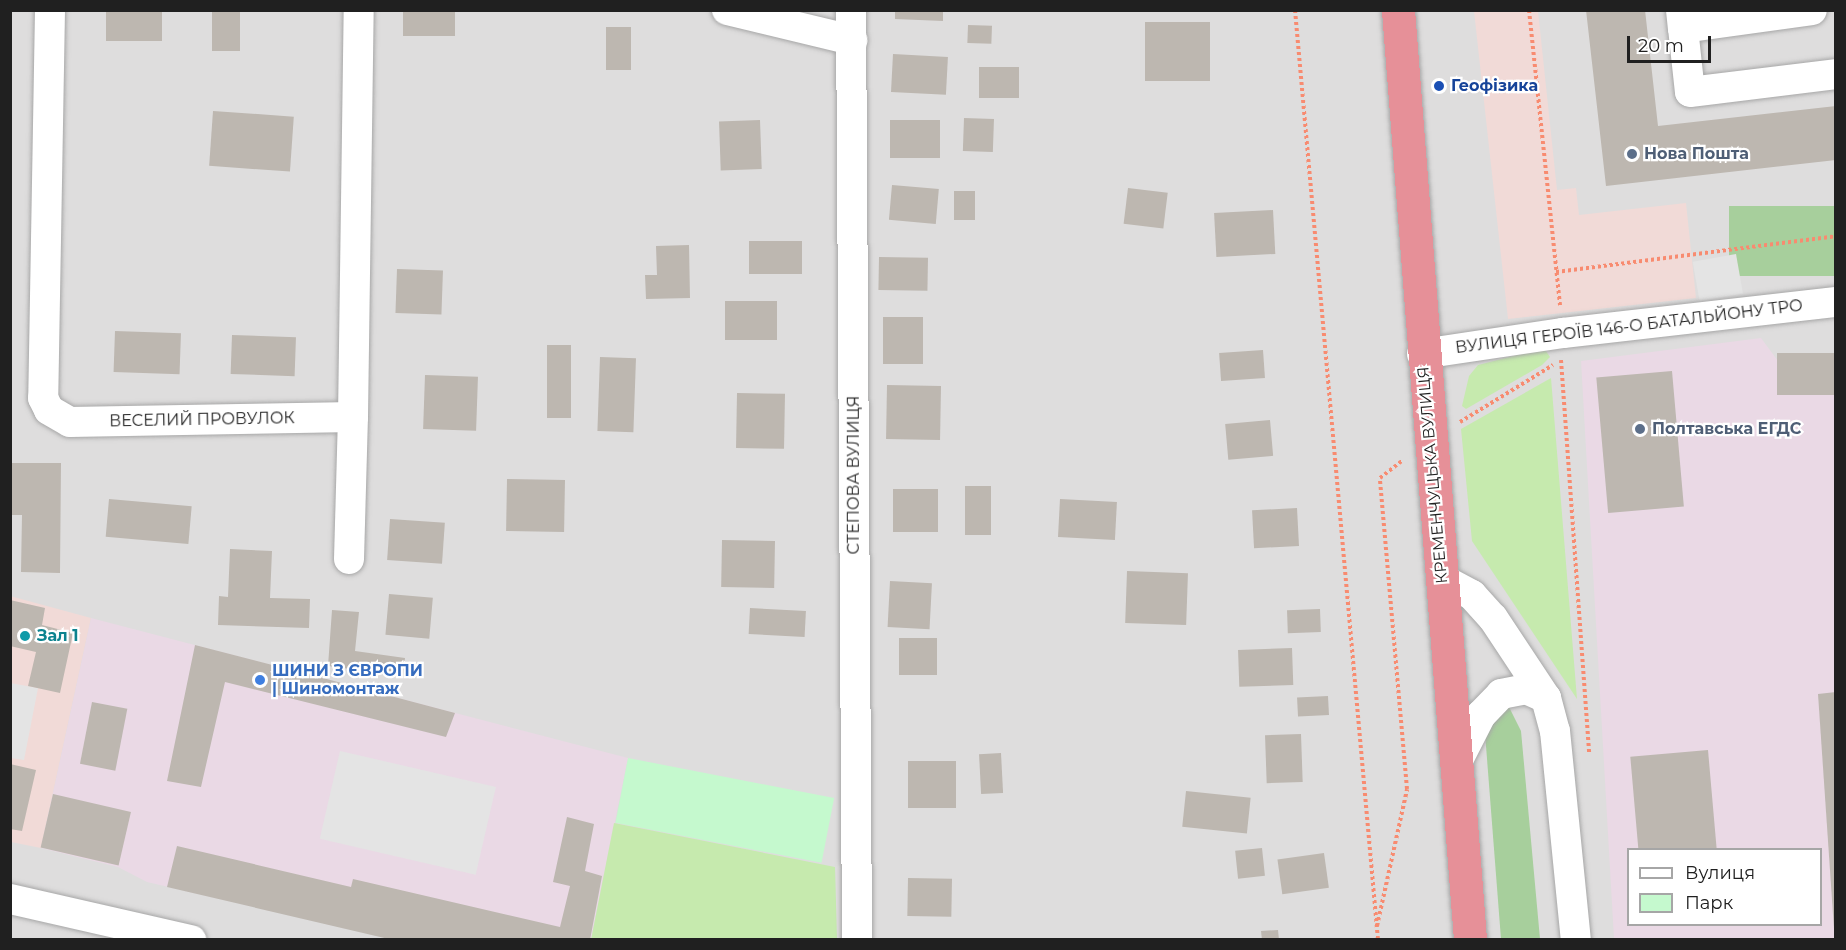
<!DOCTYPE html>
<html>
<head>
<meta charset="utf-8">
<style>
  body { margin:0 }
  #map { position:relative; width:1846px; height:950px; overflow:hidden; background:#f1eee7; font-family:Montserrat,sans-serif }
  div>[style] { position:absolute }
  .residential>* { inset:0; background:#dedddd }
  .commercial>* { inset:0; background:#f1dad7 }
  .industrial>* { inset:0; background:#ead9e5 }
  .grass>* { inset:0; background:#c6eaae }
  .forest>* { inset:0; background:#a7cf9c; transform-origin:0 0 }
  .park>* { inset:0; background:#c5f9ce; transform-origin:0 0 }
  .parking>* { inset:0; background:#e4e4e4; transform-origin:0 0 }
  .building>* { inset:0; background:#bdb7b0; transform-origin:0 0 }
  .path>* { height:4px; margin-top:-2px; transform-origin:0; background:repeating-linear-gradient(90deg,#f88b70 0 3px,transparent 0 6px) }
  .roads { filter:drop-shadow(0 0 2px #a7a7a7) drop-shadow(0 0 2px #a7a7a7) }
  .minor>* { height:30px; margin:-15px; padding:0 15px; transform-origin:15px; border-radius:15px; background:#fff }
  .highway>* { height:33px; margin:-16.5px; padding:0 16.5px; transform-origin:16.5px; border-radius:16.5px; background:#e69098 }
  .dots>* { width:16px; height:16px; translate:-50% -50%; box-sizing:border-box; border:3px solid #fff; border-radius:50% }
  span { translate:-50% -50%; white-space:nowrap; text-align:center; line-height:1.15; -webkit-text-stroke:4.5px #fff; paint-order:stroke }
  .transit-label { font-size:16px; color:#164399; font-weight:700 }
  .left { translate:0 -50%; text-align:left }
  .service-label { font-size:16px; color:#4e5e75; font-weight:700 }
  .street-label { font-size:16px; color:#202020 }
  .culture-label { font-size:16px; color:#0d838f; font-weight:700 }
  .shop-label { font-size:16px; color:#366cbe; font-weight:700 }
  .frame { position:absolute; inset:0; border:12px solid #202020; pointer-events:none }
  .legend { position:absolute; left:1627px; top:848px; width:195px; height:78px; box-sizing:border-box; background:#fff; border:2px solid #a6a6a6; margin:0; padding:8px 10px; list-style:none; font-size:18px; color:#202020 }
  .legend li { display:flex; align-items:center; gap:12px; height:30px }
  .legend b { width:30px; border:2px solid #a6a6a6 }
  .scale { position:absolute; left:1627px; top:36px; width:84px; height:27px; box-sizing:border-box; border:3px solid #202020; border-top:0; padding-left:8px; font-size:18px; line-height:21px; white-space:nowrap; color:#202020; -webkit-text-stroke:4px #fff; paint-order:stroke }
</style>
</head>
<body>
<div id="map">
  <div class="residential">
    <i style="clip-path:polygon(evenodd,10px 11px,1835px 11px,1835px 939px,11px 939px,10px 11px,1628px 850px,1820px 850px,1820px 924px,1628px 924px,1628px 850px)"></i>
  </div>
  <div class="commercial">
    <i style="clip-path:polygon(1474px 11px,1538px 11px,1557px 190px,1576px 188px,1579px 215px,1686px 203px,1696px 298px,1508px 319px)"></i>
    <i style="clip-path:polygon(10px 596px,91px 618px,41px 848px,11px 842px)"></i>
  </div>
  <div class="industrial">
    <i style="clip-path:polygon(evenodd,1761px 338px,1778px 361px,1835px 353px,1835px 939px,1614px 939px,1581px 361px,1761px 338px,1628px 850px,1820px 850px,1820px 924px,1628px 924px,1628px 850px)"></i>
    <i style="clip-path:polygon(91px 618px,628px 758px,591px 939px,393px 939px,147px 882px,118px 867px,41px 848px)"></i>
  </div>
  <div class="grass">
    <i style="clip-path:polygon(1544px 348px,1550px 357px,1542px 365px,1466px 409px,1462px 406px,1469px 376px,1478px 365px)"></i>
    <i style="clip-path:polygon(1551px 378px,1577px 699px,1472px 541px,1461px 429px)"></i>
    <i style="clip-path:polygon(614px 823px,835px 867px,837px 939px,591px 940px)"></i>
  </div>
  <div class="forest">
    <i style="left:1835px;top:206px;width:70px;height:106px;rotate:90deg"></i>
    <i style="clip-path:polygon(1508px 705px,1521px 731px,1540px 939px,1501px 939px,1485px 733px)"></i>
  </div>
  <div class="park">
    <i style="left:628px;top:758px;width:210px;height:66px;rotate:11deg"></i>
  </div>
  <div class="parking">
    <i style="left:1736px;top:254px;width:40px;height:44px;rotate:80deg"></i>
    <i style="clip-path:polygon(10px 683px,38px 688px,24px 760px,11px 758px)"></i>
    <i style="left:340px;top:751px;width:160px;height:90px;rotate:13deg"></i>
  </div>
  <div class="building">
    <i style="left:106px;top:10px;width:56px;height:31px"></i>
    <i style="left:212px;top:10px;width:28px;height:41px"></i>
    <i style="left:403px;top:10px;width:52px;height:26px"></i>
    <i style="clip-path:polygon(895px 10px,943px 10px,943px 21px,895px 19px)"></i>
    <i style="clip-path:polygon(1586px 10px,1645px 10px,1658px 126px,1836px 106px,1836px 160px,1606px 186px)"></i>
    <i style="left:1145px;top:22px;width:65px;height:59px"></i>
    <i style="left:968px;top:25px;width:24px;height:18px;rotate:2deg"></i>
    <i style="left:606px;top:27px;width:25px;height:43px"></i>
    <i style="left:893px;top:54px;width:55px;height:38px;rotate:3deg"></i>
    <i style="left:1019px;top:67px;width:31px;height:40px;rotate:90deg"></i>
    <i style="left:213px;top:111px;width:81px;height:55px;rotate:4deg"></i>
    <i style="left:964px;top:118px;width:30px;height:33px;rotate:2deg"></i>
    <i style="left:760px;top:120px;width:49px;height:41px;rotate:88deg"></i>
    <i style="left:890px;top:120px;width:50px;height:38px"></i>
    <i style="left:892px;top:185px;width:47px;height:35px;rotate:5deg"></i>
    <i style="left:1128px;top:188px;width:40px;height:36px;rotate:7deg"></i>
    <i style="left:954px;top:191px;width:21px;height:29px"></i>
    <i style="left:1273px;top:210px;width:44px;height:59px;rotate:87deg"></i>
    <i style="left:749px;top:241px;width:53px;height:33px"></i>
    <i style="clip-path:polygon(689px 245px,690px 298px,646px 299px,645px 275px,657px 275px,656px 246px)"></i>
    <i style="left:879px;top:257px;width:49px;height:33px;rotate:1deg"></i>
    <i style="left:397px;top:269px;width:46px;height:44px;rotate:2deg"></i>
    <i style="left:725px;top:301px;width:52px;height:39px"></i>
    <i style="left:883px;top:317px;width:40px;height:47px"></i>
    <i style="left:115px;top:331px;width:66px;height:41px;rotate:2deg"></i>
    <i style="left:232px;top:335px;width:64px;height:39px;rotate:2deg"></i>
    <i style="left:547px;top:345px;width:24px;height:73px"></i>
    <i style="left:1263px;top:350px;width:28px;height:44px;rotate:86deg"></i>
    <i style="left:1836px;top:353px;width:42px;height:59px;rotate:90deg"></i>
    <i style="left:600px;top:357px;width:36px;height:74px;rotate:2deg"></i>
    <i style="left:1672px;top:371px;width:136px;height:76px;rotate:85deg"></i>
    <i style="left:425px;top:375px;width:53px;height:54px;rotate:2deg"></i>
    <i style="left:887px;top:385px;width:54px;height:54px;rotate:1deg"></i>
    <i style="left:737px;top:393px;width:48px;height:55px;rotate:1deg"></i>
    <i style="left:1270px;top:420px;width:36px;height:45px;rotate:85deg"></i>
    <i style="clip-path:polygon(10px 463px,61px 463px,60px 573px,21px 572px,22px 515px,10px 515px)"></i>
    <i style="left:507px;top:479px;width:58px;height:52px;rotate:1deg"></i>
    <i style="left:965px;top:486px;width:26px;height:49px"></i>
    <i style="left:893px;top:489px;width:45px;height:43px"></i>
    <i style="left:109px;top:499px;width:83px;height:38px;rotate:5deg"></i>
    <i style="left:1060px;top:499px;width:57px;height:38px;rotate:3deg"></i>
    <i style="left:1297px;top:508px;width:38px;height:45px;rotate:87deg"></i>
    <i style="left:390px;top:519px;width:55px;height:41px;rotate:4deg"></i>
    <i style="left:722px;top:540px;width:53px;height:47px;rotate:1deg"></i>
    <i style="clip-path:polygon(230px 549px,272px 551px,270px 598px,310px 599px,309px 628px,218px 625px,219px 596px,228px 597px)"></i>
    <i style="left:1127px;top:571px;width:61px;height:52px;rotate:2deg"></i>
    <i style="left:890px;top:581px;width:42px;height:46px;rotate:3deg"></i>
    <i style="left:389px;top:594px;width:44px;height:41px;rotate:5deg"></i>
    <i style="clip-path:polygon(10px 600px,45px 608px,42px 625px,73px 633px,60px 693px,28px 686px,36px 652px,10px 646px)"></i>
    <i style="left:750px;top:608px;width:56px;height:26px;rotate:3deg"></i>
    <i style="left:1320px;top:609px;width:23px;height:33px;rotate:88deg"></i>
    <i style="clip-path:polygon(332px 610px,359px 612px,355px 651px,405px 658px,403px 676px,328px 666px)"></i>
    <i style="left:899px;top:638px;width:38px;height:37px"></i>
    <i style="clip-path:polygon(195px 645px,319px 677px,455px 713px,446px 737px,225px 682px,201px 787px,167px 781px)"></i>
    <i style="left:1292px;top:648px;width:37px;height:54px;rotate:88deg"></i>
    <i style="clip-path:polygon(1836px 692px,1836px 929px,1834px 929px,1818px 694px)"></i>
    <i style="left:1328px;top:696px;width:19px;height:31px;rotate:87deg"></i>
    <i style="left:92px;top:702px;width:36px;height:63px;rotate:11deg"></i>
    <i style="left:1301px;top:734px;width:48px;height:36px;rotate:88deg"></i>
    <i style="left:1708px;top:750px;width:100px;height:78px;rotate:85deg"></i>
    <i style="left:1001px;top:753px;width:40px;height:22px;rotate:87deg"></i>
    <i style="left:908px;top:761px;width:48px;height:47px"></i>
    <i style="clip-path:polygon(10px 764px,36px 770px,22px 831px,10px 829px)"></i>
    <i style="left:1186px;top:791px;width:65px;height:36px;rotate:6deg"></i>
    <i style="left:53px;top:794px;width:80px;height:55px;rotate:13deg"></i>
    <i style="clip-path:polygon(567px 817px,594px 824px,585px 871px,602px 876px,590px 940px,393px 940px,167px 887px,177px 846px,351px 887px,353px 879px,560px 927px,570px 886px,553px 882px)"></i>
    <i style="left:1262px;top:848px;width:28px;height:27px;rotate:84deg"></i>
    <i style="left:1324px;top:853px;width:35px;height:47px;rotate:82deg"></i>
    <i style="left:908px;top:878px;width:44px;height:38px;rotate:1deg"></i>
    <i style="clip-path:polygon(1278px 930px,1279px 940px,1262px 940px,1261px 931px)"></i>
  </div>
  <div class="path">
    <i style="left:1295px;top:10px;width:934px;rotate:84.9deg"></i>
    <i style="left:1529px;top:10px;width:297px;rotate:84deg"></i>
    <i style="left:1556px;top:272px;width:282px;rotate:-7.3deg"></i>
    <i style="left:1561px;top:360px;width:395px;rotate:85.9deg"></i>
    <i style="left:1460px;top:422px;width:109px;rotate:-31.5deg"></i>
    <i style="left:1377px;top:926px;width:140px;rotate:-77.6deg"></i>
    <i style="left:1407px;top:789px;width:312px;rotate:-95deg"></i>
    <i style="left:1380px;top:478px;width:28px;rotate:-38deg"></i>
  </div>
  <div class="roads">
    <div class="minor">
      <i style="left:50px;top:10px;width:388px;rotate:91deg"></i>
      <i style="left:43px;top:398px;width:13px;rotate:63deg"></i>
      <i style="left:49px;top:410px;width:24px;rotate:30deg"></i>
      <i style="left:70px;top:422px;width:283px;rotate:-1deg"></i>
      <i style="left:353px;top:417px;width:407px;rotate:-89.2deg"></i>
      <i style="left:727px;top:10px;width:129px;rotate:13.5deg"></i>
      <i style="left:851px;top:10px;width:930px;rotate:89.63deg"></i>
      <i style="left:1681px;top:10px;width:18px;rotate:84deg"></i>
      <i style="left:1683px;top:28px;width:130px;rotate:-7.9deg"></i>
      <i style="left:1683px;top:28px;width:64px;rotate:83.8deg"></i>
      <i style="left:1690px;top:92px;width:147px;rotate:-7deg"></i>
      <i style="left:1422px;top:354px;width:143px;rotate:-8.5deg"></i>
      <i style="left:1563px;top:333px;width:275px;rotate:-6.5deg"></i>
      <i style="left:349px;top:559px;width:142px;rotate:-88.4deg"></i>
      <i style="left:1442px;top:579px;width:34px;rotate:28deg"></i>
      <i style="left:1472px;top:595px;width:31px;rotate:48deg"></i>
      <i style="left:1493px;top:618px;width:96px;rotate:56.5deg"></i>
      <i style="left:1546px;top:698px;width:34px;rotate:75deg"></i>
      <i style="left:1555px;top:731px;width:210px;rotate:84.3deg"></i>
      <i style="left:1456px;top:764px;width:55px;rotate:-63deg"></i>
      <i style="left:1481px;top:715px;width:29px;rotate:-46deg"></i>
      <i style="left:1501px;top:694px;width:25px;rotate:-11deg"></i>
      <i style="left:1526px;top:689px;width:22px;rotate:24deg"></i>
      <i style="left:10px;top:899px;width:186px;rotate:12.8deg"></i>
    </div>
    <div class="highway">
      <i style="left:1398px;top:10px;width:933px;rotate:85.57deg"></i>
    </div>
  </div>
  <div class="dots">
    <i style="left:1439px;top:86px;background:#1a4fb4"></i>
    <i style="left:1632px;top:154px;background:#5c6f8a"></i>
    <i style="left:1640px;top:429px;background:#5c6f8a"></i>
    <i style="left:25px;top:636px;background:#0f9aa8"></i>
    <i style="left:260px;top:680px;background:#3f7fe0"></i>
  </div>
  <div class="transit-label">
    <span class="left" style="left:1451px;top:86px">Геофізика</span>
  </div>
  <div class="service-label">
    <span class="left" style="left:1644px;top:154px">Нова Пошта</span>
    <span class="left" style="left:1652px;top:429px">Полтавська ЕГДС</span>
  </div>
  <div class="street-label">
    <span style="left:1629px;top:327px;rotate:-7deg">ВУЛИЦЯ ГЕРОЇВ 146-О БАТАЛЬЙОНУ ТРО</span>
    <span style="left:202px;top:420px;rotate:-1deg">ВЕСЕЛИЙ ПРОВУЛОК</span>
    <span style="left:854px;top:475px;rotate:-90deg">СТЕПОВА ВУЛИЦЯ</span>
    <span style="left:1433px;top:475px;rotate:-95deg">КРЕМЕНЧУЦЬКА ВУЛИЦЯ</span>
  </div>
  <div class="culture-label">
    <span class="left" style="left:37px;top:636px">Зал 1</span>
  </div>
  <div class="shop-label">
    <span class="left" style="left:272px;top:680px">ШИНИ З ЄВРОПИ<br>| Шиномонтаж</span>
  </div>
  <div class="frame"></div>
  <ul class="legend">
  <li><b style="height:8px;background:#fff"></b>Вулиця</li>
  <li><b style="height:16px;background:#c5f9ce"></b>Парк</li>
  </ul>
  <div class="scale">20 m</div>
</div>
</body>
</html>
